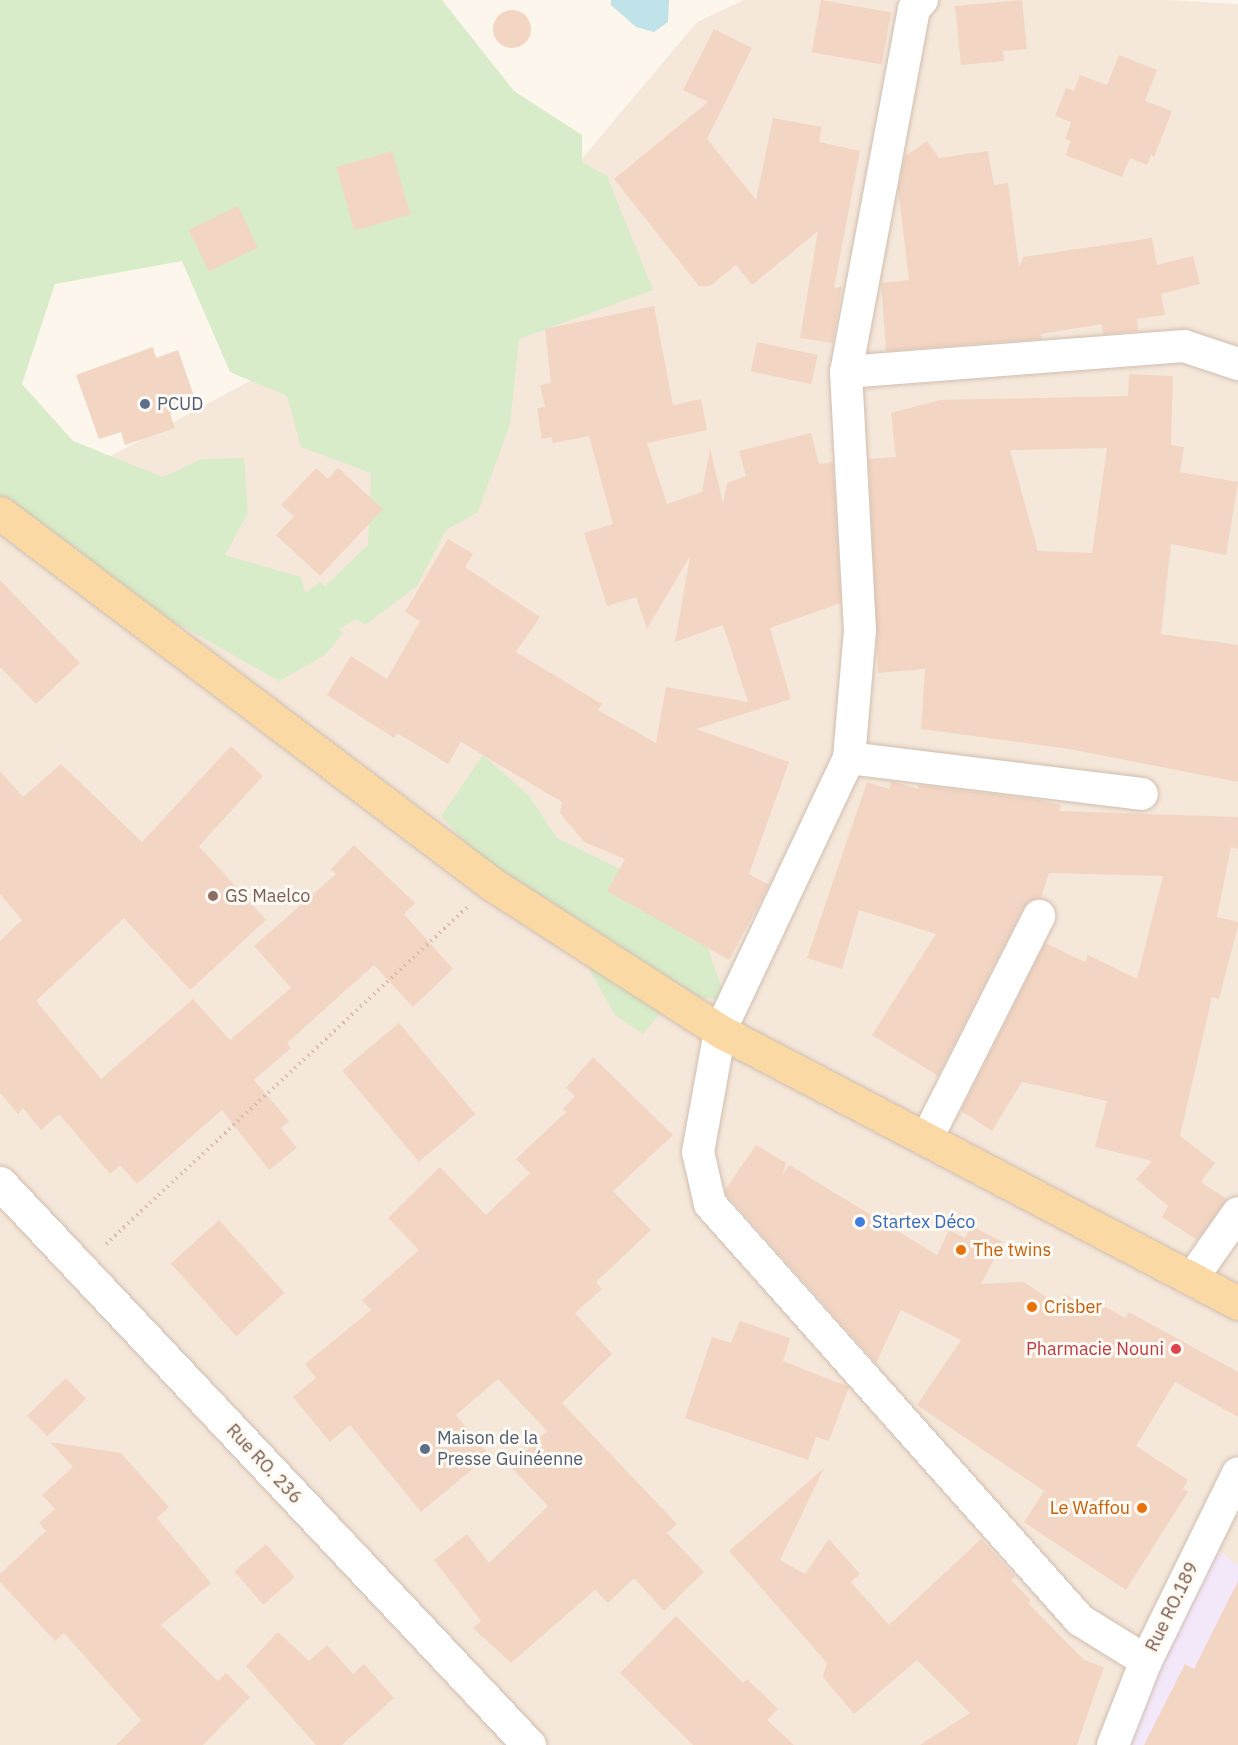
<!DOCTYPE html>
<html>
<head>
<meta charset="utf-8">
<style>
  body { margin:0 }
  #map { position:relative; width:1238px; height:1745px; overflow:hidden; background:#fdf6ec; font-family:"IBM Plex Sans",sans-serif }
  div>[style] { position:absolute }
  .residential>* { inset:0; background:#f5e8da }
  .education>* { inset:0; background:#f3e8fa }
  .green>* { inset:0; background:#d8ecc9 }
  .water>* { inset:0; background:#bfe3e8 }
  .building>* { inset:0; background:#f3d5c3; transform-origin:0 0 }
  .round { border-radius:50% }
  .path>* { height:4px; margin-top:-2px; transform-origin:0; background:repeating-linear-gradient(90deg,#d9b8a5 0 1.5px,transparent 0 6px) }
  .roads { filter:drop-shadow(0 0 2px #d1beb0) drop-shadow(0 0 2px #d1beb0) }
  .minor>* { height:32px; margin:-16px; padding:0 16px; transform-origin:16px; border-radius:16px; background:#fff }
  .tertiary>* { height:33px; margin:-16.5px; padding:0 16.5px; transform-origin:16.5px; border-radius:16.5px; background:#fff }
  .primary>* { height:33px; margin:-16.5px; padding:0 16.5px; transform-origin:16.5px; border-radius:16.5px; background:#fbd9a5 }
  .dots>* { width:16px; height:16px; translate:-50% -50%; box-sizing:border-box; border:3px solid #fffaf3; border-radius:50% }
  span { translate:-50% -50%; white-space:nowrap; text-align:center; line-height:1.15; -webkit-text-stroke:6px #fffaf3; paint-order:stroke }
  .service-label { font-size:18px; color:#4e5e75 }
  .left { translate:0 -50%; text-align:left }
  .education-label { font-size:18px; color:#785e54 }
  .shop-label { font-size:18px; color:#366cbe }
  .food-label { font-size:18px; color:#c56008 }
  .right { translate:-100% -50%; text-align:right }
  .health-label { font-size:18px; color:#be3a42 }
  .street-label { font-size:18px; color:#7a5c4d }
</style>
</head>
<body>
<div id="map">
  <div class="residential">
    <i style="clip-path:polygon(744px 0,1167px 0,1238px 4px,1238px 1745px,0 1745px,0 516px,516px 237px,697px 22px)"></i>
  </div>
  <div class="education">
    <i style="clip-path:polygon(1217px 1549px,1238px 1566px,1238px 1745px,1121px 1745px)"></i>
  </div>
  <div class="green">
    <i style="clip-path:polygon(evenodd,0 0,442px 0,514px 91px,582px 135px,582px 162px,607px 176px,653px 290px,519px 339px,510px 424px,478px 512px,446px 530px,417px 586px,365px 625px,356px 619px,339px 629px,343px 633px,325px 655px,279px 681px,0 523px,0 0,182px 261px,230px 372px,287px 396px,301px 447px,371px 473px,368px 545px,325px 586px,320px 582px,305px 593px,301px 577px,225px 555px,248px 513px,244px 458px,201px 459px,163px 477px,73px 441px,22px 384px,55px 284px,182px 261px)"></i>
    <i style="clip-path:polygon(483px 755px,529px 796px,557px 838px,664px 891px,696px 915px,726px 1000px,687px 996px,661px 1012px,643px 1034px,615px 1015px,591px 973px,575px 927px,496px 875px,441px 816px)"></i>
  </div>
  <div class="water">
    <i style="clip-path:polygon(669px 0,668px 22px,654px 32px,636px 27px,611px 5px,611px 0)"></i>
  </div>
  <div class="building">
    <i style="left:821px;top:0;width:71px;height:53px;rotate:10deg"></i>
    <i style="clip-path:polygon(1022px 0,1027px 49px,1003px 51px,1004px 61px,961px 65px,955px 6px)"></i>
    <i class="round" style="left:493px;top:10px;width:38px;height:38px"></i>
    <i style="clip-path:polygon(714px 29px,752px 48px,707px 139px,756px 200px,773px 118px,822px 127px,819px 142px,860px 151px,834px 288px,842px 287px,833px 343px,800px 338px,818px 231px,752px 285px,736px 265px,710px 286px,699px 286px,614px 179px,708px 102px,683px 90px)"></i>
    <i style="clip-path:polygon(1119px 55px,1157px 70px,1145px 101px,1172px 111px,1154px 157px,1151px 155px,1147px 165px,1130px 158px,1122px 177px,1065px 155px,1071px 141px,1065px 139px,1071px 122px,1055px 116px,1066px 88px,1074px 91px,1080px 75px,1107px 85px)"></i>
    <i style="clip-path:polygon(927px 141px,939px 158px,988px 151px,994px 185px,1008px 183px,1019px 267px,1023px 257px,1152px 238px,1157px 265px,1193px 256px,1200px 284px,1161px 294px,1165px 315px,1137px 319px,1138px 331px,1103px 334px,1102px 324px,1041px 334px,1042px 339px,886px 351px,881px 283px,909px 280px,898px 190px,905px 156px)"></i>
    <i style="left:392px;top:151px;width:66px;height:58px;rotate:74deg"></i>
    <i style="left:238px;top:206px;width:46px;height:55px;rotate:64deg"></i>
    <i style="clip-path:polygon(654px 306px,673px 405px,701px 399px,707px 430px,647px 443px,667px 504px,702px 492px,710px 448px,723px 503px,727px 483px,746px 476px,739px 451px,811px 433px,819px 464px,833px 462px,841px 603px,770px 628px,791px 699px,696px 729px,789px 762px,749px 874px,769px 885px,729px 960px,607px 891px,625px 859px,584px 842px,560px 813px,562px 802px,461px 742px,448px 764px,397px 733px,394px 738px,327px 695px,351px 656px,387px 679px,420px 621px,405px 612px,448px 539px,473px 554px,465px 567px,540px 617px,516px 652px,602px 704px,598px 710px,656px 743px,666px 687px,748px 702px,723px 625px,675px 642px,690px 556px,647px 629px,636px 597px,607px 606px,584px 533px,613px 524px,589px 436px,553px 443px,551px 437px,542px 439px,537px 408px,545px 407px,540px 385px,551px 383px,545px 329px)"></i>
    <i style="left:757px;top:342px;width:62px;height:30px;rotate:12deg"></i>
    <i style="clip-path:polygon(153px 347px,156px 358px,178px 350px,197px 405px,170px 414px,175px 428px,125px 445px,121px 432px,99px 439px,76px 375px)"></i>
    <i style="clip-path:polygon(evenodd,1129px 374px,1173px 376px,1171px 445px,1184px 447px,1180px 472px,1238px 482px,1226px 555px,1171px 544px,1161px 634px,1238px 645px,1238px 782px,1069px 749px,921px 729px,925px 669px,878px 673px,869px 459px,896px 457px,891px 413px,940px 400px,1128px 396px,1129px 374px,1107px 448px,1092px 553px,1038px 551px,1010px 450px,1107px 448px)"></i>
    <i style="clip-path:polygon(316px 468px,328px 479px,338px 468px,383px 509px,320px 576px,276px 535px,294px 516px,281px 505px)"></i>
    <i style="clip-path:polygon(0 580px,80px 663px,36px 704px,0 667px)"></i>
    <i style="clip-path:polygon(231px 746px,263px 776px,199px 846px,266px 920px,190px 990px,124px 918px,36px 1001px,101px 1079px,193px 999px,230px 1040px,291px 988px,254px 946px,336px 874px,331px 869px,354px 845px,415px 903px,404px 914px,453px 969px,413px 1007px,374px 965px,287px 1043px,291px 1048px,254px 1080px,289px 1121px,281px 1128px,297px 1148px,269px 1170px,222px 1110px,137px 1184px,120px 1165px,110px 1174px,59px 1114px,41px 1130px,23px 1108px,18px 1114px,0 1093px,0 941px,22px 920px,0 894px,0 771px,23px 797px,61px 764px,142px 842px)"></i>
    <i style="clip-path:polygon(892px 781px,918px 789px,919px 785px,1040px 800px,1061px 805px,1059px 811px,1238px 817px,1238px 849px,1231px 847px,1217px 917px,1238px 922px,1238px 926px,1219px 999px,1212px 997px,1180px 1136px,1215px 1163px,1201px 1182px,1227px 1199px,1197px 1240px,1162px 1217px,1168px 1206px,1136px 1179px,1152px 1161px,1095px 1147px,1107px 1101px,1022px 1082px,992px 1131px,961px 1111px,1045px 943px,1085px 962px,1088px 955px,1137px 979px,1163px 876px,1049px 873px,1041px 899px,1030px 901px,1023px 908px,938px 1076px,872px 1035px,936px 934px,859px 910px,842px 969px,807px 958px,867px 782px,889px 789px)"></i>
    <i style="left:399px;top:1023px;width:119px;height:74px;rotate:50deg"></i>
    <i style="clip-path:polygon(593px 1057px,673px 1135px,613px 1191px,651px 1230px,596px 1282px,602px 1289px,575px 1313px,612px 1354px,562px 1403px,677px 1524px,667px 1533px,704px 1572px,664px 1611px,634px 1578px,608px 1603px,595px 1590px,511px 1663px,473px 1628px,481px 1621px,434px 1560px,467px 1534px,489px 1563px,548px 1506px,510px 1466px,547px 1431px,498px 1379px,456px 1415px,489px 1455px,421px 1512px,350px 1425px,330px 1442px,293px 1397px,316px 1378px,305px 1364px,371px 1310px,362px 1300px,419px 1250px,388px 1218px,440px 1167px,486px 1215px,530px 1173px,516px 1159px,566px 1112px,563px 1109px,575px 1096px,566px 1088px)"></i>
    <i style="clip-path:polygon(756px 1145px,786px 1163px,782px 1176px,789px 1165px,937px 1255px,949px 1230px,965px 1238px,971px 1226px,1003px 1242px,981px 1284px,1024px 1282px,1060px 1306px,1066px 1295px,1094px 1312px,1099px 1303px,1125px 1318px,1129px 1312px,1238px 1372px,1238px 1417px,1175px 1382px,1136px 1446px,1188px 1480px,1183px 1489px,1188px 1492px,1126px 1590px,1024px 1522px,1044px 1491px,917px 1405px,961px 1340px,901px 1310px,876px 1363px,727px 1195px,725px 1190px)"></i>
    <i style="left:219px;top:1220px;width:98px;height:65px;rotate:48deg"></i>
    <i style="clip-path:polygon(740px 1321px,790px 1338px,783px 1361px,849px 1387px,829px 1441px,816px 1437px,808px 1460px,685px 1418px,712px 1337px,731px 1343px)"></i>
    <i style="left:66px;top:1378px;width:29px;height:54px;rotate:46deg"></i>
    <i style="clip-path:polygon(50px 1442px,121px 1453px,169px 1507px,157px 1518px,211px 1583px,161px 1625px,218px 1681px,226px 1673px,250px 1697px,203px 1745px,116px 1745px,141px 1720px,64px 1633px,55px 1641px,0 1582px,0 1574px,46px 1531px,39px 1523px,55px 1509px,42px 1495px,73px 1467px)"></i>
    <i style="clip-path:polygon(824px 1468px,780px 1560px,805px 1574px,829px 1539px,860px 1574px,851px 1582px,889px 1625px,981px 1539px,1015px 1576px,1011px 1580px,1031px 1600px,1028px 1603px,1084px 1660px,1104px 1667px,1077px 1745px,920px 1745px,970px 1713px,917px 1660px,854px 1714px,823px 1677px,827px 1663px,729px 1551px)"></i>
    <i style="left:266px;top:1544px;width:44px;height:42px;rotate:49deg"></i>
    <i style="clip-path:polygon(1238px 1581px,1238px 1745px,1144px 1745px,1185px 1664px,1194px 1669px)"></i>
    <i style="clip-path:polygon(676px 1616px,743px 1683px,747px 1679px,778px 1709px,767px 1720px,794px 1745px,693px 1745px,620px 1673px)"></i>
    <i style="clip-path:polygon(278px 1632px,309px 1661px,327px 1645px,353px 1674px,364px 1664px,394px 1698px,342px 1745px,316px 1745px,246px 1666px)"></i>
  </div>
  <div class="path">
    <i style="left:106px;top:1244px;width:494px;rotate:-43deg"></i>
  </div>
  <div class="roads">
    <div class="minor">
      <i style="left:922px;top:0;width:12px;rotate:132deg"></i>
      <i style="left:914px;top:9px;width:369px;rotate:100.6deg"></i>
      <i style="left:846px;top:372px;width:258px;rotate:86.9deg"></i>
      <i style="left:860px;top:630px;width:128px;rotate:94.9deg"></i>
      <i style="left:849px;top:758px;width:302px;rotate:115.3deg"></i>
      <i style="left:720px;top:1031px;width:123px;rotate:100.3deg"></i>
      <i style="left:698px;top:1152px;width:53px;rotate:77deg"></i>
      <i style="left:710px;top:1204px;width:557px;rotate:48.35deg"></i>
      <i style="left:1080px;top:1620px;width:78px;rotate:31.8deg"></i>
      <i style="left:846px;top:372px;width:339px;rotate:-4.4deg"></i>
      <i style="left:1184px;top:346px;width:57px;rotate:18.4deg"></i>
      <i style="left:849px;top:758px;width:295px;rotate:7deg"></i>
      <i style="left:927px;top:1138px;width:249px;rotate:-63.2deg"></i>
      <i style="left:1193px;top:1277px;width:78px;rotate:-54.9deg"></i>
      <i style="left:1113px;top:1745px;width:90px;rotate:-68.6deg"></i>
      <i style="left:1146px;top:1661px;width:209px;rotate:-63.9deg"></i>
    </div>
    <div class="tertiary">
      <i style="left:0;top:1183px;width:772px;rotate:46.73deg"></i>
    </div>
    <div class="primary">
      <i style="left:0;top:513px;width:616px;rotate:37.02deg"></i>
      <i style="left:492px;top:884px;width:271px;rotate:32.8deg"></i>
      <i style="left:720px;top:1031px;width:585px;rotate:27.7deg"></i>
    </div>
  </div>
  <div class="dots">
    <i style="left:145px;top:404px;background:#5c6f8a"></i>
    <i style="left:213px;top:896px;background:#8d6e63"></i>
    <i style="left:860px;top:1222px;background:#3f7fe0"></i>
    <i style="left:961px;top:1250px;background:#e8710a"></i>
    <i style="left:1032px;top:1307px;background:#e8710a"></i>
    <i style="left:1176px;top:1349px;background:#e0444e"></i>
    <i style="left:425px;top:1449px;background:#5c6f8a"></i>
    <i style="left:1142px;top:1508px;background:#e8710a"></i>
  </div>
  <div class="service-label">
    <span class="left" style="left:157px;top:404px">PCUD</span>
    <span class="left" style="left:437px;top:1449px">Maison de la<br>Presse Guinéenne</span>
  </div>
  <div class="education-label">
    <span class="left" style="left:225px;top:896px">GS Maelco</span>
  </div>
  <div class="shop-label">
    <span class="left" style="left:872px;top:1222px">Startex Déco</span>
  </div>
  <div class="food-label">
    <span class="left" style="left:973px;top:1250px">The twins</span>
    <span class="left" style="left:1044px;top:1307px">Crisber</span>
    <span class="right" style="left:1130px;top:1508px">Le Waffou</span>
  </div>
  <div class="health-label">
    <span class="right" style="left:1164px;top:1349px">Pharmacie Nouni</span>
  </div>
  <div class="street-label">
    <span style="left:264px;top:1464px;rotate:47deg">Rue RO. 236</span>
    <span style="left:1172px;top:1607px;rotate:-64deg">Rue RO.189</span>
  </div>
</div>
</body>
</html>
